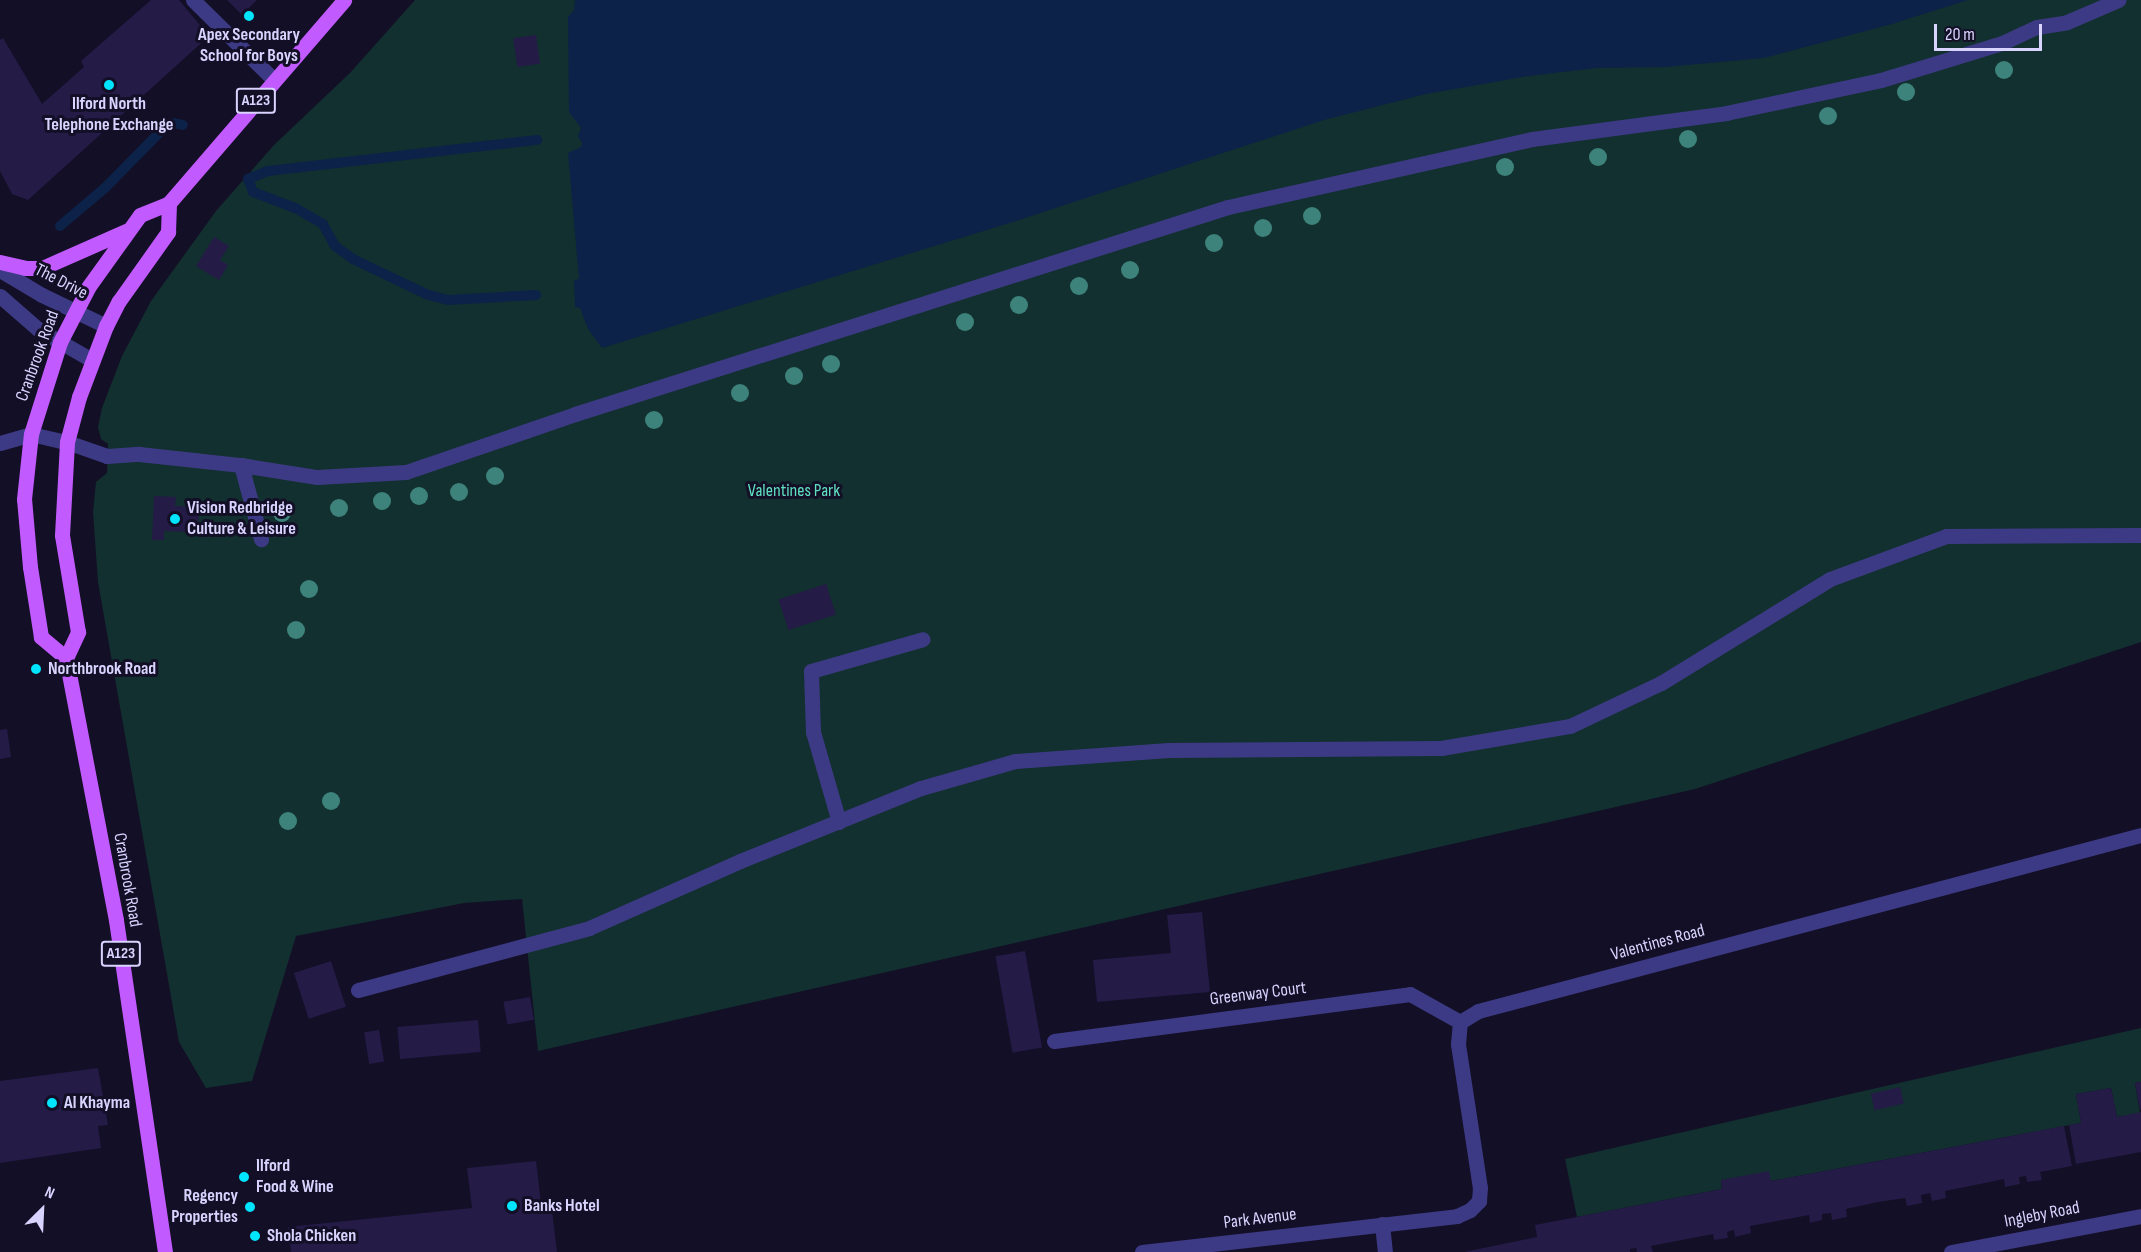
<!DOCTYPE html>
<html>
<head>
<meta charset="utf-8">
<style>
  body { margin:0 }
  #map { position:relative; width:2141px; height:1252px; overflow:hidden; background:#130f26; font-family:"Sofia Sans Condensed",sans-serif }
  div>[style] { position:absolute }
  .green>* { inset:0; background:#12302f }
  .water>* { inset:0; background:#0c2248 }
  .stream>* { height:10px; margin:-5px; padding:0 5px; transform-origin:5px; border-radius:5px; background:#0c2248 }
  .building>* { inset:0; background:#241b47; transform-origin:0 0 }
  .minor>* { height:15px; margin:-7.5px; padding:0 7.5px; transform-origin:7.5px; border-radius:7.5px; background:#3d3a85 }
  .major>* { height:15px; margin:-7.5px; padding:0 7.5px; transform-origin:7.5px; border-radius:7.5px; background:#c25bff }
  .trees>* { width:18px; height:18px; margin:-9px; border-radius:50%; background:#3d827b }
  .dots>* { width:16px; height:16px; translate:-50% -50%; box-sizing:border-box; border:3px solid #130f26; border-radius:50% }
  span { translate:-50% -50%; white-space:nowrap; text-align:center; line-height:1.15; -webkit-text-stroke:6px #130f26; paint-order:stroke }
  .shield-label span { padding:2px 4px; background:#130f26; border:2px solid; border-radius:4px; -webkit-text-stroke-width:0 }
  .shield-label { font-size:16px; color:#d9d4ff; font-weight:700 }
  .poi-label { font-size:18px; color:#d9d4ff; font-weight:700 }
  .left { translate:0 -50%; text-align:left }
  .right { translate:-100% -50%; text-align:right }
  .street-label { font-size:18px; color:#d9d4ff }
  .park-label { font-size:18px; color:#5fe0c0 }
  .north { position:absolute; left:12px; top:1180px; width:60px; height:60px; -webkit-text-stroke:4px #130f26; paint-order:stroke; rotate:24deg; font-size:16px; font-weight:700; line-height:24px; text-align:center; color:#d9d4ff }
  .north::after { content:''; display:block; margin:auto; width:21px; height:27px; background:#d9d4ff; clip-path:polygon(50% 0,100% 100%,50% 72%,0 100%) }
  .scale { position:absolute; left:1934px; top:24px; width:108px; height:27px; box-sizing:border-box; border:3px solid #d9d4ff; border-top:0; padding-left:8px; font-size:18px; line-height:21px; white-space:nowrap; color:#d9d4ff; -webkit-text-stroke:4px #130f26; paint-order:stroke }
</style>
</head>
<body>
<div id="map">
  <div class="green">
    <i style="clip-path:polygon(415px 0,2141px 0,2141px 642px,1695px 789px,538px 1051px,522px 899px,464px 903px,296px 936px,252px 1081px,206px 1088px,179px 1042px,98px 582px,93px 512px,96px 482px,107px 473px,108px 444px,101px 439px,98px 427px,102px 408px,122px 356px,151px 301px,216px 211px,274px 145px,350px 73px)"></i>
    <i style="clip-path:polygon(2141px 1028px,2141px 1082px,2135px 1083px,2140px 1113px,2117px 1117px,2111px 1088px,2076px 1094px,2081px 1123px,1771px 1181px,1721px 1180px,1722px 1189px,1577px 1217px,1565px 1159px)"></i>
  </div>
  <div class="water">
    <i style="clip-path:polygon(575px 0,1968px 0,1892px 24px,1764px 58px,1666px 67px,1597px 68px,1529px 76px,1426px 94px,1324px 120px,1013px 222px,602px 348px,588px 329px,580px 308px,575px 307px,574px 280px,579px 279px,568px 153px,581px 147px,582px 143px,578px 136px,581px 128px,569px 112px,568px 17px,574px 10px)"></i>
  </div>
  <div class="stream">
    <i style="left:60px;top:226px;width:59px;rotate:-40.2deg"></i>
    <i style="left:105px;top:188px;width:84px;rotate:-45.5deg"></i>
    <i style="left:164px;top:128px;width:10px;rotate:-29deg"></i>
    <i style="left:173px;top:123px;width:10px;rotate:11deg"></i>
    <i style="left:536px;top:295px;width:88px;rotate:176.7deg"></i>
    <i style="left:448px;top:300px;width:23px;rotate:-165deg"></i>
    <i style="left:426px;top:294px;width:81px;rotate:-154.4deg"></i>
    <i style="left:353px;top:259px;width:22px;rotate:-144deg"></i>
    <i style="left:335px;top:246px;width:25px;rotate:-119deg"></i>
    <i style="left:323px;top:224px;width:32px;rotate:-150deg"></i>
    <i style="left:295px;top:208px;width:45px;rotate:-159.1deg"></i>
    <i style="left:253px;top:192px;width:14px;rotate:-111deg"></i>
    <i style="left:248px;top:179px;width:22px;rotate:-22deg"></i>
    <i style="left:268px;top:171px;width:271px;rotate:-6.6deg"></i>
  </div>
  <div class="building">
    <i style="clip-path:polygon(151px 0,179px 0,209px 36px,28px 200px,12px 194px,0 171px,0 40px,3px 38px,42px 104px,84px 67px,81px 61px)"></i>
    <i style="clip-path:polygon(227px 0,257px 0,242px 15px)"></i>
    <i style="left:536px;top:35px;width:29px;height:23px;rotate:82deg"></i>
    <i style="clip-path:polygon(214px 237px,229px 246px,220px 260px,228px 265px,219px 280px,196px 266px)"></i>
    <i style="clip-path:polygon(154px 496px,176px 497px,175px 506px,199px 507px,198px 532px,164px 531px,164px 540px,152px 540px)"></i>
    <i style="left:826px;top:584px;width:32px;height:50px;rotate:72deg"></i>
    <i style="clip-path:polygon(7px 729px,11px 757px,0 759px,0 730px)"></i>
    <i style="clip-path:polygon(1202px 912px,1210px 992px,1097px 1002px,1093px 960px,1171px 953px,1167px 915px)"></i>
    <i style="left:1025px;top:951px;width:98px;height:30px;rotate:80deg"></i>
    <i style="left:331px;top:961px;width:48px;height:39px;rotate:72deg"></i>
    <i style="left:530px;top:997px;width:23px;height:27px;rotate:80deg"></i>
    <i style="left:478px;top:1020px;width:32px;height:81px;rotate:85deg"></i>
    <i style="left:379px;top:1030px;width:32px;height:15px;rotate:81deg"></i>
    <i style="clip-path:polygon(98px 1068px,108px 1125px,98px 1126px,101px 1148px,0 1163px,0 1081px)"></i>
    <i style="clip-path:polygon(2141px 1082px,2141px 1109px,2140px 1110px,2135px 1083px)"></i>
    <i style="left:1900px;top:1087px;width:17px;height:30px;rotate:77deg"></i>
    <i style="clip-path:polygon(2111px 1088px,2117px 1117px,2141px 1112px,2141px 1152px,2076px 1164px,2069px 1125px,2081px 1123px,2076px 1094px)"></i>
    <i style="clip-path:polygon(2064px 1126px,2072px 1166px,2040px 1172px,2042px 1180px,2027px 1182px,2026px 1176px,2019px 1177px,2020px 1184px,2005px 1187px,2004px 1179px,1975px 1185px,1945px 1191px,1946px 1198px,1932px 1201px,1930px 1193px,1926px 1194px,1921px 1195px,1922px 1203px,1907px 1206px,1905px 1198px,1878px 1202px,1846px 1209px,1847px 1217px,1832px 1220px,1831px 1213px,1822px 1214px,1822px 1220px,1810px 1223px,1809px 1215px,1750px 1226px,1751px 1233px,1735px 1237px,1734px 1230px,1730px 1231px,1727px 1232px,1728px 1238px,1714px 1240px,1713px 1234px,1651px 1246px,1653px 1252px,1637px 1252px,1636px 1248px,1630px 1249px,1630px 1252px,1464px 1252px,1537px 1237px,1535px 1225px,1722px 1189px,1721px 1180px,1769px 1171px,1771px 1181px)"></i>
    <i style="clip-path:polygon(536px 1161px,541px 1203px,551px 1202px,557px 1252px,291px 1252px,288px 1227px,472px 1208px,467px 1168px)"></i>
  </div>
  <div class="minor">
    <i style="left:193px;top:0;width:114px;rotate:44.6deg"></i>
    <i style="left:0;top:270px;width:49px;rotate:30.8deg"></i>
    <i style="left:42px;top:295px;width:71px;rotate:25.8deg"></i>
    <i style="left:0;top:296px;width:50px;rotate:41deg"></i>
    <i style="left:38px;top:329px;width:62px;rotate:29.9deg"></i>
    <i style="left:0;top:443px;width:32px;rotate:-16deg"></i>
    <i style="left:31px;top:434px;width:37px;rotate:13deg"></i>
    <i style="left:67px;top:442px;width:42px;rotate:19.3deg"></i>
    <i style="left:107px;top:456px;width:32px;rotate:-4deg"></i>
    <i style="left:139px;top:454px;width:103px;rotate:6.2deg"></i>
    <i style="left:241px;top:465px;width:77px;rotate:9deg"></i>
    <i style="left:317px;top:477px;width:89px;rotate:-3.2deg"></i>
    <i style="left:406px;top:472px;width:179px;rotate:-18.9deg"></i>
    <i style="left:575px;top:414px;width:685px;rotate:-17.59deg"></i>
    <i style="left:1228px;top:207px;width:312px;rotate:-12.6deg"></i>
    <i style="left:1532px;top:139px;width:196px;rotate:-7.6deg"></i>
    <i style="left:1726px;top:113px;width:158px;rotate:-12deg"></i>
    <i style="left:1881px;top:80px;width:127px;rotate:-17deg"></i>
    <i style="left:2002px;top:43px;width:38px;rotate:-25deg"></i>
    <i style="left:2037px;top:27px;width:30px;rotate:-9deg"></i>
    <i style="left:2067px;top:22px;width:56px;rotate:-23.3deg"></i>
    <i style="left:241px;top:465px;width:77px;rotate:74.9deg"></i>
    <i style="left:839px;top:822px;width:94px;rotate:-106.1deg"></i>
    <i style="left:813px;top:732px;width:61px;rotate:-91.9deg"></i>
    <i style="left:811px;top:671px;width:116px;rotate:-15.9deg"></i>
    <i style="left:358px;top:990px;width:239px;rotate:-15deg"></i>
    <i style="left:589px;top:928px;width:165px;rotate:-23.9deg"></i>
    <i style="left:740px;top:861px;width:195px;rotate:-22deg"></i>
    <i style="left:921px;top:788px;width:98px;rotate:-16deg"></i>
    <i style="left:1015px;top:761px;width:154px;rotate:-4.1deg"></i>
    <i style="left:1169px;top:750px;width:272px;rotate:-0.4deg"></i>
    <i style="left:1441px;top:748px;width:131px;rotate:-9.7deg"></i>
    <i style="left:1570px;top:726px;width:101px;rotate:-25.3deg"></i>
    <i style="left:1661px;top:683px;width:198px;rotate:-31.6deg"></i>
    <i style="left:1830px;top:579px;width:124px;rotate:-20.3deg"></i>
    <i style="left:1946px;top:536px;width:195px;rotate:-0.3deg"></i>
    <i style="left:1054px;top:1041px;width:359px;rotate:-7.5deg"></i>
    <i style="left:1410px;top:994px;width:57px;rotate:29.2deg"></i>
    <i style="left:1382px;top:1224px;width:28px;rotate:84deg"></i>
    <i style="left:1142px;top:1252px;width:317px;rotate:-6.5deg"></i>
    <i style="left:1457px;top:1216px;width:14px;rotate:-25deg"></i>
    <i style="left:1470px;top:1210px;width:13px;rotate:-45deg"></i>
    <i style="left:1479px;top:1201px;width:13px;rotate:-86deg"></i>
    <i style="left:1480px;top:1188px;width:146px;rotate:-98.7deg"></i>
    <i style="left:1458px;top:1044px;width:22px;rotate:-85deg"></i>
    <i style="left:1460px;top:1022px;width:21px;rotate:-31deg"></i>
    <i style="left:1478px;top:1011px;width:686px;rotate:-14.87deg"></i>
    <i style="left:1951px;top:1252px;width:193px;rotate:-10.7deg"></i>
  </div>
  <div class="major">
    <i style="left:0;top:262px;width:26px;rotate:13deg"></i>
    <i style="left:25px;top:268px;width:17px"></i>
    <i style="left:42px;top:268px;width:92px;rotate:-23.8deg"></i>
    <i style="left:66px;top:658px;width:33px;rotate:-140deg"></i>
    <i style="left:41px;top:637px;width:71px;rotate:-98.9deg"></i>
    <i style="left:30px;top:567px;width:68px;rotate:-95deg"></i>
    <i style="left:24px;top:499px;width:65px;rotate:-83.9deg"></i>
    <i style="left:31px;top:434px;width:96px;rotate:-72.5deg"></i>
    <i style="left:60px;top:342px;width:63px;rotate:-62.6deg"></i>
    <i style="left:89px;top:286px;width:87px;rotate:-54.3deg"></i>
    <i style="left:140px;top:215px;width:31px;rotate:-22deg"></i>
    <i style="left:169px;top:203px;width:268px;rotate:-49.2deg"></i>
    <i style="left:165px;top:1252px;width:336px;rotate:-98.4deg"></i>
    <i style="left:116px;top:920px;width:267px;rotate:-100.8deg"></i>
    <i style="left:66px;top:658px;width:29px;rotate:-65deg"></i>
    <i style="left:78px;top:632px;width:98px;rotate:-99.4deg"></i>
    <i style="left:62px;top:535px;width:93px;rotate:-86.9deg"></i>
    <i style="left:67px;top:442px;width:47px;rotate:-75.1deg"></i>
    <i style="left:79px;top:397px;width:76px;rotate:-69.2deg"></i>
    <i style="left:106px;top:326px;width:28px;rotate:-63deg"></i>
    <i style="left:119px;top:301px;width:85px;rotate:-54.6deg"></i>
    <i style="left:168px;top:232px;width:29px;rotate:-88deg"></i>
  </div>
  <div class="trees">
    <i style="left:2004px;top:70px"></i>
    <i style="left:1906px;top:92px"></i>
    <i style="left:1828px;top:116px"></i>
    <i style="left:1688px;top:139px"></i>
    <i style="left:1598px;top:157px"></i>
    <i style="left:1505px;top:167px"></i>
    <i style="left:1312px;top:216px"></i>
    <i style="left:1263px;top:228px"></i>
    <i style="left:1214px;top:243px"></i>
    <i style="left:1130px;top:270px"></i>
    <i style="left:1079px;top:286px"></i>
    <i style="left:1019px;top:305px"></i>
    <i style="left:965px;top:322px"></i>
    <i style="left:831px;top:364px"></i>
    <i style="left:794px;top:376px"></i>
    <i style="left:740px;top:393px"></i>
    <i style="left:654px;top:420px"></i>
    <i style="left:495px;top:476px"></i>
    <i style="left:459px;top:492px"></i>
    <i style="left:419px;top:496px"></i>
    <i style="left:382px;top:501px"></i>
    <i style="left:339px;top:508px"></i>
    <i style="left:282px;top:513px"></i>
    <i style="left:309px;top:589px"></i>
    <i style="left:296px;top:630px"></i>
    <i style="left:331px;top:801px"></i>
    <i style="left:288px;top:821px"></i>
  </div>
  <div class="dots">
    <i style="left:249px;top:16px;background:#00e5ff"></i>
    <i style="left:109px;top:85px;background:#00e5ff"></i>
    <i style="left:175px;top:519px;background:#00e5ff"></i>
    <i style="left:36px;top:669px;background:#00e5ff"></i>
    <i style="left:52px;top:1103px;background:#00e5ff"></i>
    <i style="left:244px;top:1177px;background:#00e5ff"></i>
    <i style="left:512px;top:1206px;background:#00e5ff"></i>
    <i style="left:250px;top:1207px;background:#00e5ff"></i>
    <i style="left:255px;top:1236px;background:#00e5ff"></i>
  </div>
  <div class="shield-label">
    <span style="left:256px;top:101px">A123</span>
    <span style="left:121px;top:954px">A123</span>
  </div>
  <div class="poi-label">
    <span style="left:249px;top:46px">Apex Secondary<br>School for Boys</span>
    <span style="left:109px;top:115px">Ilford North<br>Telephone Exchange</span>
    <span class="left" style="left:187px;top:519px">Vision Redbridge<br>Culture &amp; Leisure</span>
    <span class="left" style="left:48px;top:669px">Northbrook Road</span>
    <span class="left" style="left:64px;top:1103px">Al Khayma</span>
    <span class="left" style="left:256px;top:1177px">Ilford<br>Food &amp; Wine</span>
    <span class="right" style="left:238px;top:1207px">Regency<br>Properties</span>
    <span class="left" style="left:524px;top:1206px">Banks Hotel</span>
    <span class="left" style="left:267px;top:1236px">Shola Chicken</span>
  </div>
  <div class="street-label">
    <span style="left:61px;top:282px;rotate:27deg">The Drive</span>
    <span style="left:38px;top:356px;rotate:-70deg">Cranbrook Road</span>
    <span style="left:127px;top:880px;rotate:80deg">Cranbrook Road</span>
    <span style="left:1658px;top:943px;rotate:-15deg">Valentines Road</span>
    <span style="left:1258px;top:994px;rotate:-7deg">Greenway Court</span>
    <span style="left:2042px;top:1215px;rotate:-11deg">Ingleby Road</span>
    <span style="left:1260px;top:1219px;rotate:-7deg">Park Avenue</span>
  </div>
  <div class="park-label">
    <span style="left:794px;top:491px">Valentines Park</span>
  </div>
  <div class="north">N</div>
  <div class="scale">20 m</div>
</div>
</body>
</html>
